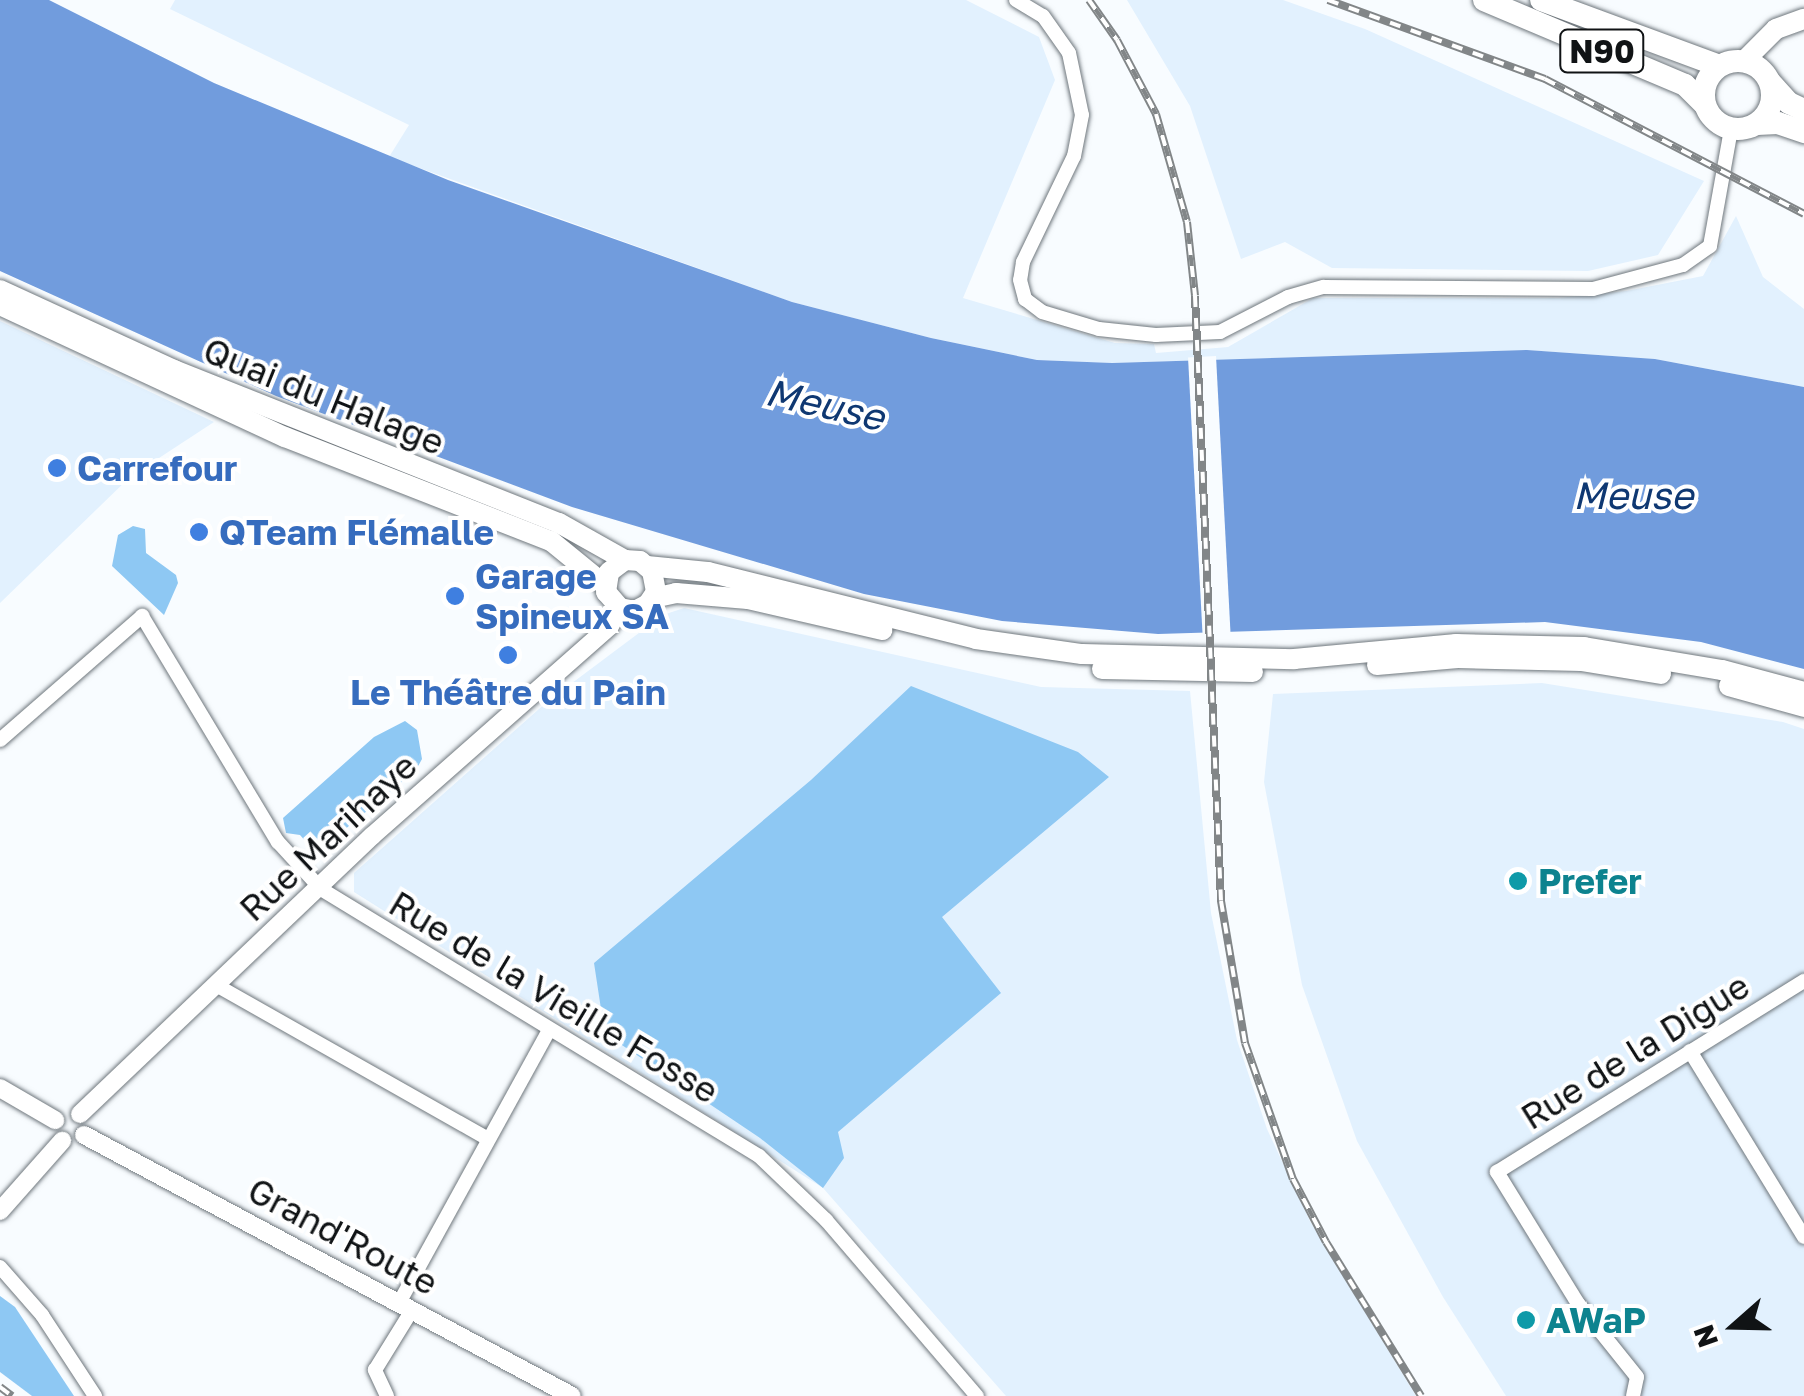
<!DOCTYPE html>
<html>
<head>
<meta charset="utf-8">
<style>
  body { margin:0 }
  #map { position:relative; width:1804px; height:1396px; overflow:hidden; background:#f8fcff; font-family:"Golos Text",sans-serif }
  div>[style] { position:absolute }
  .built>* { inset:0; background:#e2f1fe }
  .forest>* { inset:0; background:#8ec8f3 }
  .water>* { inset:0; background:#719cdd }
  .pier>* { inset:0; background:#f8fcff; transform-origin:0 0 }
  .roads { filter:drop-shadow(0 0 2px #6f777d) drop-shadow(0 0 2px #6f777d) }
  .minor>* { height:14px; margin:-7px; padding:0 7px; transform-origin:7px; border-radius:7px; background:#fff }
  .tertiary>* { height:18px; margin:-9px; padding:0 9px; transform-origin:9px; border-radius:9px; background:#fff }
  .secondary>* { height:20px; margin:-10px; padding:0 10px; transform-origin:10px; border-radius:10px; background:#fff }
  .primary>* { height:22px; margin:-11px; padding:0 11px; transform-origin:11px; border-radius:11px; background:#fff }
  .trunk>* { height:22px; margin:-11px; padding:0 11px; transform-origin:11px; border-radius:11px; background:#fff }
  .trunk>.ring { margin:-11px; padding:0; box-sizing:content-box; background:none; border:22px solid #fff; border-radius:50% }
  .rail>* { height:8px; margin-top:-4px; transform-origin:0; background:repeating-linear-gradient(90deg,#fff 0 11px,#828688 0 22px); box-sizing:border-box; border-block:2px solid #828688 }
  .dots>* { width:28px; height:28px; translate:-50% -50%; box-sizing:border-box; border:5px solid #fff; border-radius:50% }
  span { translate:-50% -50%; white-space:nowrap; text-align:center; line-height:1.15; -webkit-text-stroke:8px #fff; paint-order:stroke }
  .shield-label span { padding:2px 8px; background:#fff; border:2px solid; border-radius:8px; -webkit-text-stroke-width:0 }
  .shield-label { font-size:32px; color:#101315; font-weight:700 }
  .street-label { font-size:35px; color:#101315 }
  .shop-label { font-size:35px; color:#366cbe; font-weight:700 }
  .left { translate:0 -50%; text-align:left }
  .culture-label { font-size:35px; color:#0d838f; font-weight:700 }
  .water-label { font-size:38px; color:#0f3872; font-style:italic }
  .north { position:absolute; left:1684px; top:1276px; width:100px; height:100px; -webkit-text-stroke:8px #fff; paint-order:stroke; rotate:250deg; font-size:28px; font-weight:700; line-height:40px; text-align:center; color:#101315 }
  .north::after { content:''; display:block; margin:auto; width:35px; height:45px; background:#101315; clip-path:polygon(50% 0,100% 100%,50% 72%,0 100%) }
</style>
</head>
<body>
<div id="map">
  <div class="built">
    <i style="clip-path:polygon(175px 0,966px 0,1039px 37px,1055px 80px,963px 298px,1115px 343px,1154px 344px,1156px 353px,1228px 347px,1313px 298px,1558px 298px,1626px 291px,1703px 276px,1736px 216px,1763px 277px,1804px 309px,1804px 387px,1655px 359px,1527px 350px,1112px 363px,1037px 360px,931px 338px,792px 302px,389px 157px,409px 125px,170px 9px)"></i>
    <i style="clip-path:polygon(1127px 0,1283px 0,1365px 29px,1704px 181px,1658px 255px,1588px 271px,1332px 268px,1285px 242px,1241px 259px,1190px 106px)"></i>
    <i style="clip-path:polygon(0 321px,214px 422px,130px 477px,0 603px)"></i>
    <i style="clip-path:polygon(684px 608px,1041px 687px,1190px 691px,1211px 913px,1237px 1040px,1267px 1129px,1310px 1221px,1416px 1396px,1006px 1396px,823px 1188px,354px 892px,354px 873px,548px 701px,663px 615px)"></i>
    <i style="clip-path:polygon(1542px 683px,1783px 722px,1804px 729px,1804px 1396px,1506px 1396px,1443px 1297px,1357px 1141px,1302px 985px,1264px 782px,1273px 694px)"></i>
  </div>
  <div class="forest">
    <i style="clip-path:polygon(133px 526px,145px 529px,146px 553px,176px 575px,178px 583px,164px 615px,112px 566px,118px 535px)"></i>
    <i style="clip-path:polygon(911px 686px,1078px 752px,1109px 777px,942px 917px,1001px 993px,838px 1132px,844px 1158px,823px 1188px,760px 1138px,610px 1037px,603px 1022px,594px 963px,811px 780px)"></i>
    <i style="clip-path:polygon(405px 721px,417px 730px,422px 759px,416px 770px,331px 841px,307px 843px,300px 835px,286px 833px,283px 818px,374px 737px)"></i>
    <i style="clip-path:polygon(0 1296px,15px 1307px,74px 1396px,32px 1396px,0 1372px)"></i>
  </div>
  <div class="water">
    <i style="clip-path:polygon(0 0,49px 0,214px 83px,448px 180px,792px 302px,931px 338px,1037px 360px,1112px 363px,1527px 350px,1655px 359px,1804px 387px,1804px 669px,1701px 642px,1545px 622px,1158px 634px,1002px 621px,864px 594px,572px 507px,276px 396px,0 271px)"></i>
  </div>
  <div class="pier">
    <i style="left:1216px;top:356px;width:282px;height:28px;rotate:87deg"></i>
  </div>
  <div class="roads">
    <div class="minor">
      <i style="left:1016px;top:0;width:31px;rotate:31deg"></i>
      <i style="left:1043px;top:16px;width:45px;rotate:54.9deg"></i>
      <i style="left:1069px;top:53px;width:63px;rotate:78.2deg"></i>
      <i style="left:1082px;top:115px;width:42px;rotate:101deg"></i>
      <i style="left:1074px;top:156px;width:118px;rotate:115.7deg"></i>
      <i style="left:1023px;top:262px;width:18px;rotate:99deg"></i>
      <i style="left:1020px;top:280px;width:20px;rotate:75deg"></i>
      <i style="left:1025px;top:299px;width:21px;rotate:37deg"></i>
      <i style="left:1042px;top:312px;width:59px;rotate:16.6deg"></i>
      <i style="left:1099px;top:329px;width:57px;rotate:6deg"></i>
      <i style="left:1156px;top:335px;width:64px;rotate:-2.7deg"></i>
      <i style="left:1220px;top:332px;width:76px;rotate:-27.2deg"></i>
      <i style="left:1288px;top:297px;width:37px;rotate:-16deg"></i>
      <i style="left:1324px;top:287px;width:269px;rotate:0.4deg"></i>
      <i style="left:1593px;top:289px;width:93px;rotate:-14.9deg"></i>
      <i style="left:1683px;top:265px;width:33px;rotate:-35deg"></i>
      <i style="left:1710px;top:246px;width:119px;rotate:-79.8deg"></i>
      <i style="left:0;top:740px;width:189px;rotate:-41.1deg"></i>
      <i style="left:142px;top:616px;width:264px;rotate:59deg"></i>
      <i style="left:278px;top:842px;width:64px;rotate:47.5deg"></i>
      <i style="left:321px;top:889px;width:513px;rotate:31.37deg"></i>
      <i style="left:759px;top:1156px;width:93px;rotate:43.7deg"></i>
      <i style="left:826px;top:1220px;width:232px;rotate:49.4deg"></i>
      <i style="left:216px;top:985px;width:313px;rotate:29.5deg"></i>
      <i style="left:1690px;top:1051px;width:218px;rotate:58.5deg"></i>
      <i style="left:0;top:1267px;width:64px;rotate:48.8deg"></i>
      <i style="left:42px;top:1315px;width:97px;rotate:56.8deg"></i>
      <i style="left:399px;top:1303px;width:311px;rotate:-61.2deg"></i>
      <i style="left:387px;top:1396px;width:29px;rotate:-115deg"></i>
      <i style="left:375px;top:1370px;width:70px;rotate:-58.3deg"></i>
      <i style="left:1633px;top:1396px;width:19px;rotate:-78deg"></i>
      <i style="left:1637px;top:1377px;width:96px;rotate:-128.7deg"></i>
      <i style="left:1577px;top:1302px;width:153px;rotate:-121.6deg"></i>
      <i style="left:1497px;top:1172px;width:362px;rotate:-31.9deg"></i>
    </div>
    <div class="tertiary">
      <i style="left:0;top:1088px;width:64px;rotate:30.2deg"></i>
      <i style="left:80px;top:1114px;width:403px;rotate:-43.6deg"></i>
      <i style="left:372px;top:836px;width:317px;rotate:-41.4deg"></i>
      <i style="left:610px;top:626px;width:21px;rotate:-61deg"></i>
      <i style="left:84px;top:1135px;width:553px;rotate:28.14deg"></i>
      <i style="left:0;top:1211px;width:94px;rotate:-48.5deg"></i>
    </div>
    <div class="secondary">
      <i style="left:1744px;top:61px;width:45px;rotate:-45deg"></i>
      <i style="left:1776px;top:29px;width:30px;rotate:-20deg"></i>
      <i style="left:0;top:290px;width:192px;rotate:24.7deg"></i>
      <i style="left:174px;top:370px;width:414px;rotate:21.7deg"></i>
      <i style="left:559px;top:523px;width:76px;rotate:29.3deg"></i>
      <i style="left:625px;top:560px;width:15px;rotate:4deg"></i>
      <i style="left:640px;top:561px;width:16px;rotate:40deg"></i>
      <i style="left:652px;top:571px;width:21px;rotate:79deg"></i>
      <i style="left:656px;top:592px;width:14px;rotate:124deg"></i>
      <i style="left:648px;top:604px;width:15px;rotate:152deg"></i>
      <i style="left:635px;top:611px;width:15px;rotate:-169deg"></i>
      <i style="left:620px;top:608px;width:21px;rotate:-131deg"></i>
      <i style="left:606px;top:592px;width:20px;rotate:-81deg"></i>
      <i style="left:609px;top:572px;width:20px;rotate:-37deg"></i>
      <i style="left:0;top:305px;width:314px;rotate:24.9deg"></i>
      <i style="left:285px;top:437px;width:286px;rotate:21.4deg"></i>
      <i style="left:551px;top:541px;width:70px;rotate:39.2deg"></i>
      <i style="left:647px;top:566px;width:61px;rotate:5.6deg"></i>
      <i style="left:708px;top:572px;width:276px;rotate:14deg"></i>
      <i style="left:976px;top:639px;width:107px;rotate:8.1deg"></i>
      <i style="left:1082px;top:654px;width:212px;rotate:1.4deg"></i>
      <i style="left:1294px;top:659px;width:163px;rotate:-5.3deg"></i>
      <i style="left:1456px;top:644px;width:128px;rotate:1.3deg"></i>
      <i style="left:1584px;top:647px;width:140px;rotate:9.5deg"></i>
      <i style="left:1722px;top:670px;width:85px;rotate:15deg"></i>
      <i style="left:653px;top:598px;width:24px;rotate:-12deg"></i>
      <i style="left:676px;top:593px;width:72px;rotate:4.8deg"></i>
      <i style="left:748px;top:599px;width:138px;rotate:13deg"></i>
      <i style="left:1377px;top:665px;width:81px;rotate:-4.9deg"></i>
      <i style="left:1458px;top:658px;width:123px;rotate:1.4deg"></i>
      <i style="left:1581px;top:661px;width:81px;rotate:9.2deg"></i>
      <i style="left:1102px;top:669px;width:151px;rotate:1.1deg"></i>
      <i style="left:1729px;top:686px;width:78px;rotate:15.6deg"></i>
    </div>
    <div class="primary">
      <i style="left:1484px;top:0;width:218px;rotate:22.9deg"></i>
      <i style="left:1685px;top:85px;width:27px;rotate:45deg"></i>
      <i style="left:1541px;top:0;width:190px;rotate:20.3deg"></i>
    </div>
    <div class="trunk">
      <i class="ring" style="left:1704px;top:61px;width:46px;height:46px"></i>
      <i style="left:1770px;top:82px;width:28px;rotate:48deg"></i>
      <i style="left:1789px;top:103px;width:17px;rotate:25deg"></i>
      <i style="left:1757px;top:124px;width:21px;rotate:-3deg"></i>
      <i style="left:1778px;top:123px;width:28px;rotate:19deg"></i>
    </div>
  </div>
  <div class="rail">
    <i style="left:1089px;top:0;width:49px;rotate:55deg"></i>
    <i style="left:1117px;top:40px;width:84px;rotate:62.2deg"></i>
    <i style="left:1156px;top:114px;width:112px;rotate:74deg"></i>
    <i style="left:1187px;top:222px;width:74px;rotate:83.8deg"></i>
    <i style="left:1195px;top:296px;width:606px;rotate:87.54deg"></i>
    <i style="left:1221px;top:901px;width:144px;rotate:80.4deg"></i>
    <i style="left:1245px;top:1043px;width:144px;rotate:70.6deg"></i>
    <i style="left:1293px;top:1179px;width:71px;rotate:62.4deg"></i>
    <i style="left:1326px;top:1242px;width:181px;rotate:58.3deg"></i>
    <i style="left:1328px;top:0;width:231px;rotate:20deg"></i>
    <i style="left:1545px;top:79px;width:292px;rotate:27.5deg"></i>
    <i style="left:0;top:1387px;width:15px;rotate:37deg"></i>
  </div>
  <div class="dots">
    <i style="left:57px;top:468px;background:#3f7fe0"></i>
    <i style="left:199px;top:532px;background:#3f7fe0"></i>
    <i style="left:455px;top:596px;background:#3f7fe0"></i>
    <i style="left:508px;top:655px;background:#3f7fe0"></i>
    <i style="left:1518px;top:881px;background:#0f9aa8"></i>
    <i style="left:1526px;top:1320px;background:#0f9aa8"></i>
  </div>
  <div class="shield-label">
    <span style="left:1602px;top:51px">N90</span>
  </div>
  <div class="street-label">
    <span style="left:324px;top:396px;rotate:22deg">Quai du Halage</span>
    <span style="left:328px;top:837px;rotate:-43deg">Rue Marihaye</span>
    <span style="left:554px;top:997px;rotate:31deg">Rue de la Vieille Fosse</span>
    <span style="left:1635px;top:1051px;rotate:-32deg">Rue de la Digue</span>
    <span style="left:343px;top:1236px;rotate:28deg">Grand'Route</span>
  </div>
  <div class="shop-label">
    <span class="left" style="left:77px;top:468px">Carrefour</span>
    <span class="left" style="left:219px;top:532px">QTeam Flémalle</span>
    <span class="left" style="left:475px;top:596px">Garage<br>Spineux SA</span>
    <span style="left:508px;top:692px">Le Théâtre du Pain</span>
  </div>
  <div class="culture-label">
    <span class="left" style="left:1538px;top:881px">Prefer</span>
    <span class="left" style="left:1546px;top:1320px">AWaP</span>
  </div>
  <div class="water-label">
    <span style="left:825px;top:404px;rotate:13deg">Meuse</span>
    <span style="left:1633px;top:495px">Meuse</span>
  </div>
  <div class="north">N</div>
</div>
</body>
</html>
